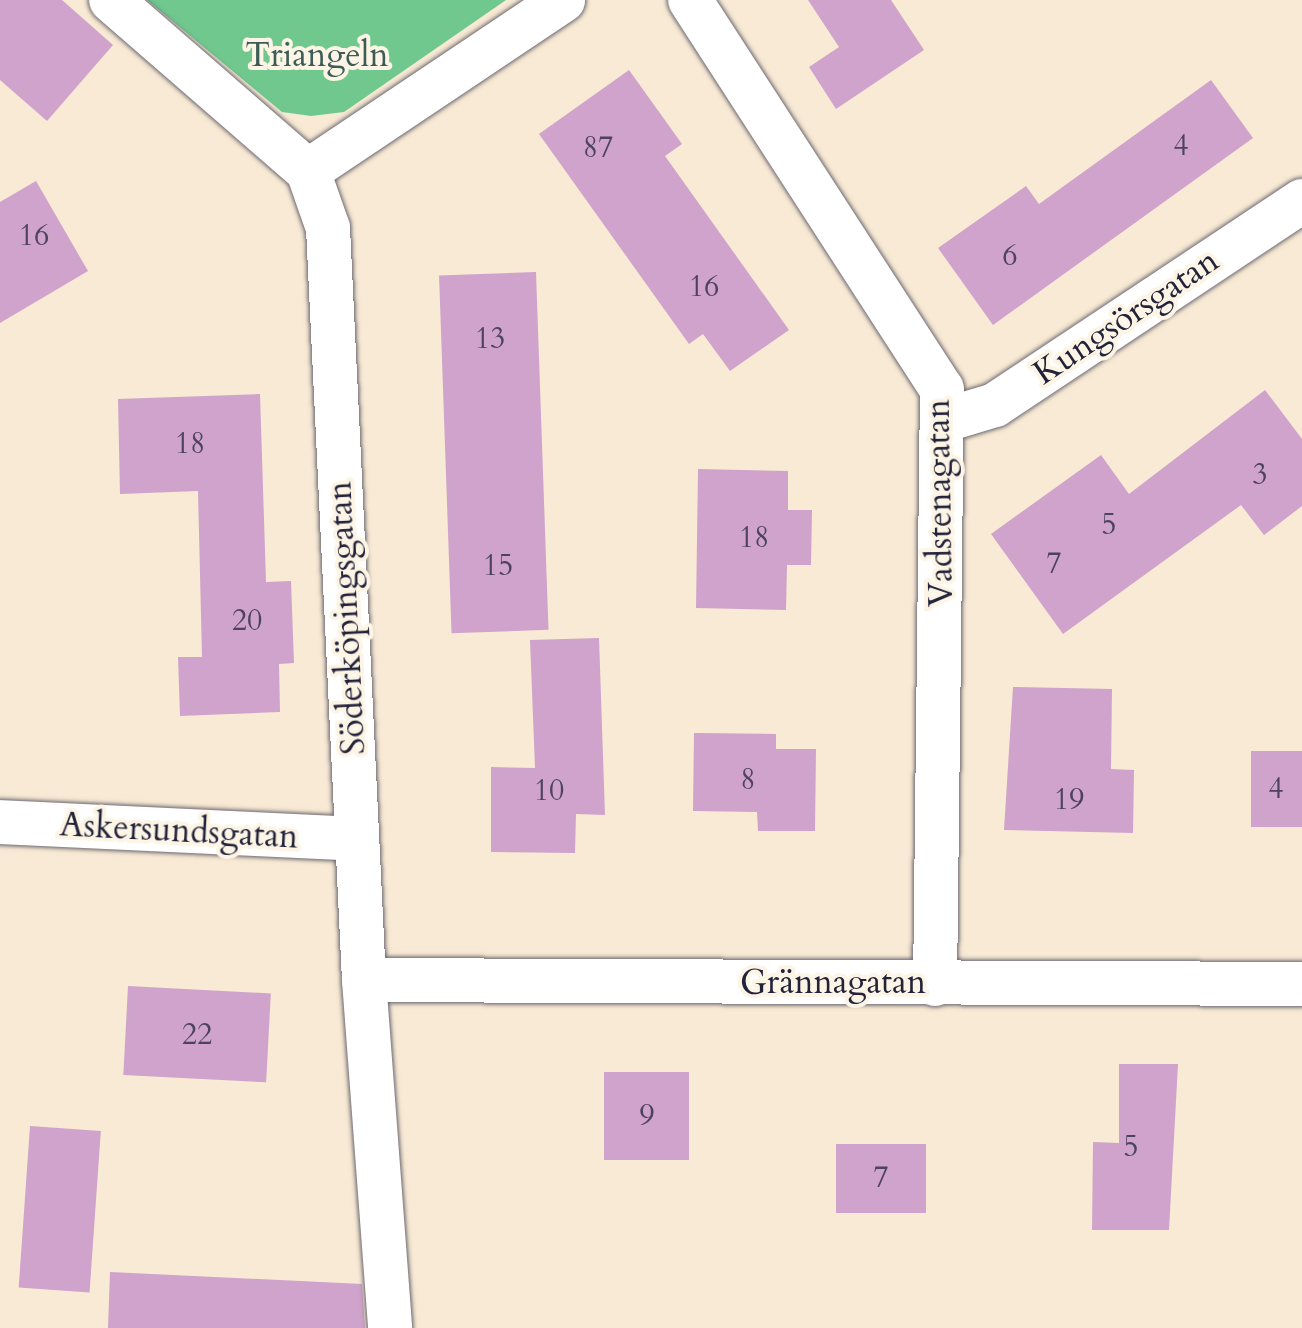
<!DOCTYPE html>
<html>
<head>
<meta charset="utf-8">
<style>
  body { margin:0 }
  #map { position:relative; width:1302px; height:1328px; overflow:hidden; background:#f8ead4; font-family:Cardo,serif }
  div>[style] { position:absolute }
  .green>* { inset:0; background:#70c88f }
  .building>* { inset:0; background:#cfa3cb; transform-origin:0 0 }
  .roads { filter:drop-shadow(0 0 2px #6d6871) drop-shadow(0 0 2px #6d6871) }
  .minor>* { height:44px; margin:-22px; padding:0 22px; transform-origin:22px; border-radius:22px; background:#fff }
  span { translate:-50% -50%; white-space:nowrap; text-align:center; line-height:1.15; -webkit-text-stroke:8px #fcf5e5; paint-order:stroke }
  .number-label { font-size:30px; color:#4d425f }
  .number-label span { -webkit-text-stroke-width:0 }
  .park-label { font-size:34px; color:#3d5c58 }
  .street-label { font-size:34px; color:#22223b }
</style>
</head>
<body>
<div id="map">
  <div class="green">
    <i style="clip-path:polygon(147px 0,506px 0,344px 112px,311px 116px,282px 112px)"></i>
  </div>
  <div class="building">
    <i style="clip-path:polygon(0 0,62px 0,113px 45px,47px 121px,0 80px)"></i>
    <i style="clip-path:polygon(808px 0,891px 0,924px 50px,836px 109px,809px 67px,839px 47px)"></i>
    <i style="clip-path:polygon(629px 70px,682px 144px,665px 156px,789px 330px,730px 371px,703px 334px,689px 344px,539px 134px)"></i>
    <i style="clip-path:polygon(1211px 80px,1253px 138px,993px 325px,938px 248px,1026px 186px,1039px 204px)"></i>
    <i style="clip-path:polygon(36px 181px,88px 271px,0 323px,0 202px)"></i>
    <i style="left:536px;top:272px;width:358px;height:97px;rotate:88deg"></i>
    <i style="clip-path:polygon(1265px 390px,1302px 439px,1302px 506px,1264px 535px,1241px 505px,1063px 634px,991px 534px,1101px 455px,1129px 494px)"></i>
    <i style="clip-path:polygon(260px 394px,266px 582px,291px 581px,294px 663px,279px 664px,280px 712px,180px 716px,178px 657px,202px 657px,198px 491px,120px 494px,118px 399px)"></i>
    <i style="clip-path:polygon(698px 469px,788px 471px,788px 510px,812px 510px,811px 565px,787px 565px,786px 610px,696px 608px)"></i>
    <i style="clip-path:polygon(599px 638px,605px 815px,576px 814px,575px 853px,491px 852px,491px 767px,535px 768px,530px 640px)"></i>
    <i style="clip-path:polygon(1013px 687px,1112px 689px,1111px 769px,1134px 770px,1133px 833px,1004px 830px)"></i>
    <i style="clip-path:polygon(694px 733px,776px 734px,776px 749px,816px 749px,815px 831px,758px 831px,757px 812px,693px 811px)"></i>
    <i style="left:1251px;top:751px;width:51px;height:76px"></i>
    <i style="left:128px;top:986px;width:143px;height:89px;rotate:3deg"></i>
    <i style="clip-path:polygon(1119px 1064px,1178px 1064px,1169px 1230px,1092px 1230px,1093px 1142px,1119px 1143px)"></i>
    <i style="left:689px;top:1072px;width:88px;height:85px;rotate:90deg"></i>
    <i style="left:30px;top:1126px;width:71px;height:162px;rotate:4deg"></i>
    <i style="left:836px;top:1144px;width:90px;height:69px"></i>
    <i style="clip-path:polygon(110px 1272px,362px 1284px,365px 1328px,108px 1328px)"></i>
  </div>
  <div class="roads">
    <div class="minor">
      <i style="left:111px;top:0;width:261px;rotate:41deg"></i>
      <i style="left:308px;top:171px;width:60px;rotate:70.7deg"></i>
      <i style="left:328px;top:228px;width:753px;rotate:87.26deg"></i>
      <i style="left:364px;top:980px;width:349px;rotate:85.7deg"></i>
      <i style="left:690px;top:0;width:463px;rotate:57.1deg"></i>
      <i style="left:942px;top:389px;width:595px;rotate:90.67deg"></i>
      <i style="left:308px;top:171px;width:307px;rotate:-33.8deg"></i>
      <i style="left:945px;top:420px;width:52px;rotate:-16.7deg"></i>
      <i style="left:995px;top:405px;width:369px;rotate:-33.6deg"></i>
      <i style="left:0;top:822px;width:357px;rotate:2.7deg"></i>
      <i style="left:364px;top:980px;width:938px;rotate:0.24deg"></i>
    </div>
  </div>
  <div class="number-label">
    <span style="left:1181px;top:146px">4</span>
    <span style="left:598px;top:148px">87</span>
    <span style="left:34px;top:236px">16</span>
    <span style="left:1010px;top:256px">6</span>
    <span style="left:704px;top:287px">16</span>
    <span style="left:490px;top:339px">13</span>
    <span style="left:190px;top:444px">18</span>
    <span style="left:1260px;top:475px">3</span>
    <span style="left:1109px;top:525px">5</span>
    <span style="left:754px;top:538px">18</span>
    <span style="left:1054px;top:564px">7</span>
    <span style="left:498px;top:566px">15</span>
    <span style="left:247px;top:621px">20</span>
    <span style="left:748px;top:780px">8</span>
    <span style="left:1276px;top:789px">4</span>
    <span style="left:549px;top:791px">10</span>
    <span style="left:1069px;top:800px">19</span>
    <span style="left:197px;top:1035px">22</span>
    <span style="left:647px;top:1116px">9</span>
    <span style="left:1131px;top:1147px">5</span>
    <span style="left:881px;top:1178px">7</span>
  </div>
  <div class="park-label">
    <span style="left:317px;top:56px">Triangeln</span>
  </div>
  <div class="street-label">
    <span style="left:1126px;top:317px;rotate:-34deg">Kungsörsgatan</span>
    <span style="left:940px;top:503px;rotate:-91deg">Vadstenagatan</span>
    <span style="left:347px;top:618px;rotate:-93deg">Söderköpingsgatan</span>
    <span style="left:179px;top:831px;rotate:3deg">Askersundsgatan</span>
    <span style="left:833px;top:983px">Grännagatan</span>
  </div>
</div>
</body>
</html>
